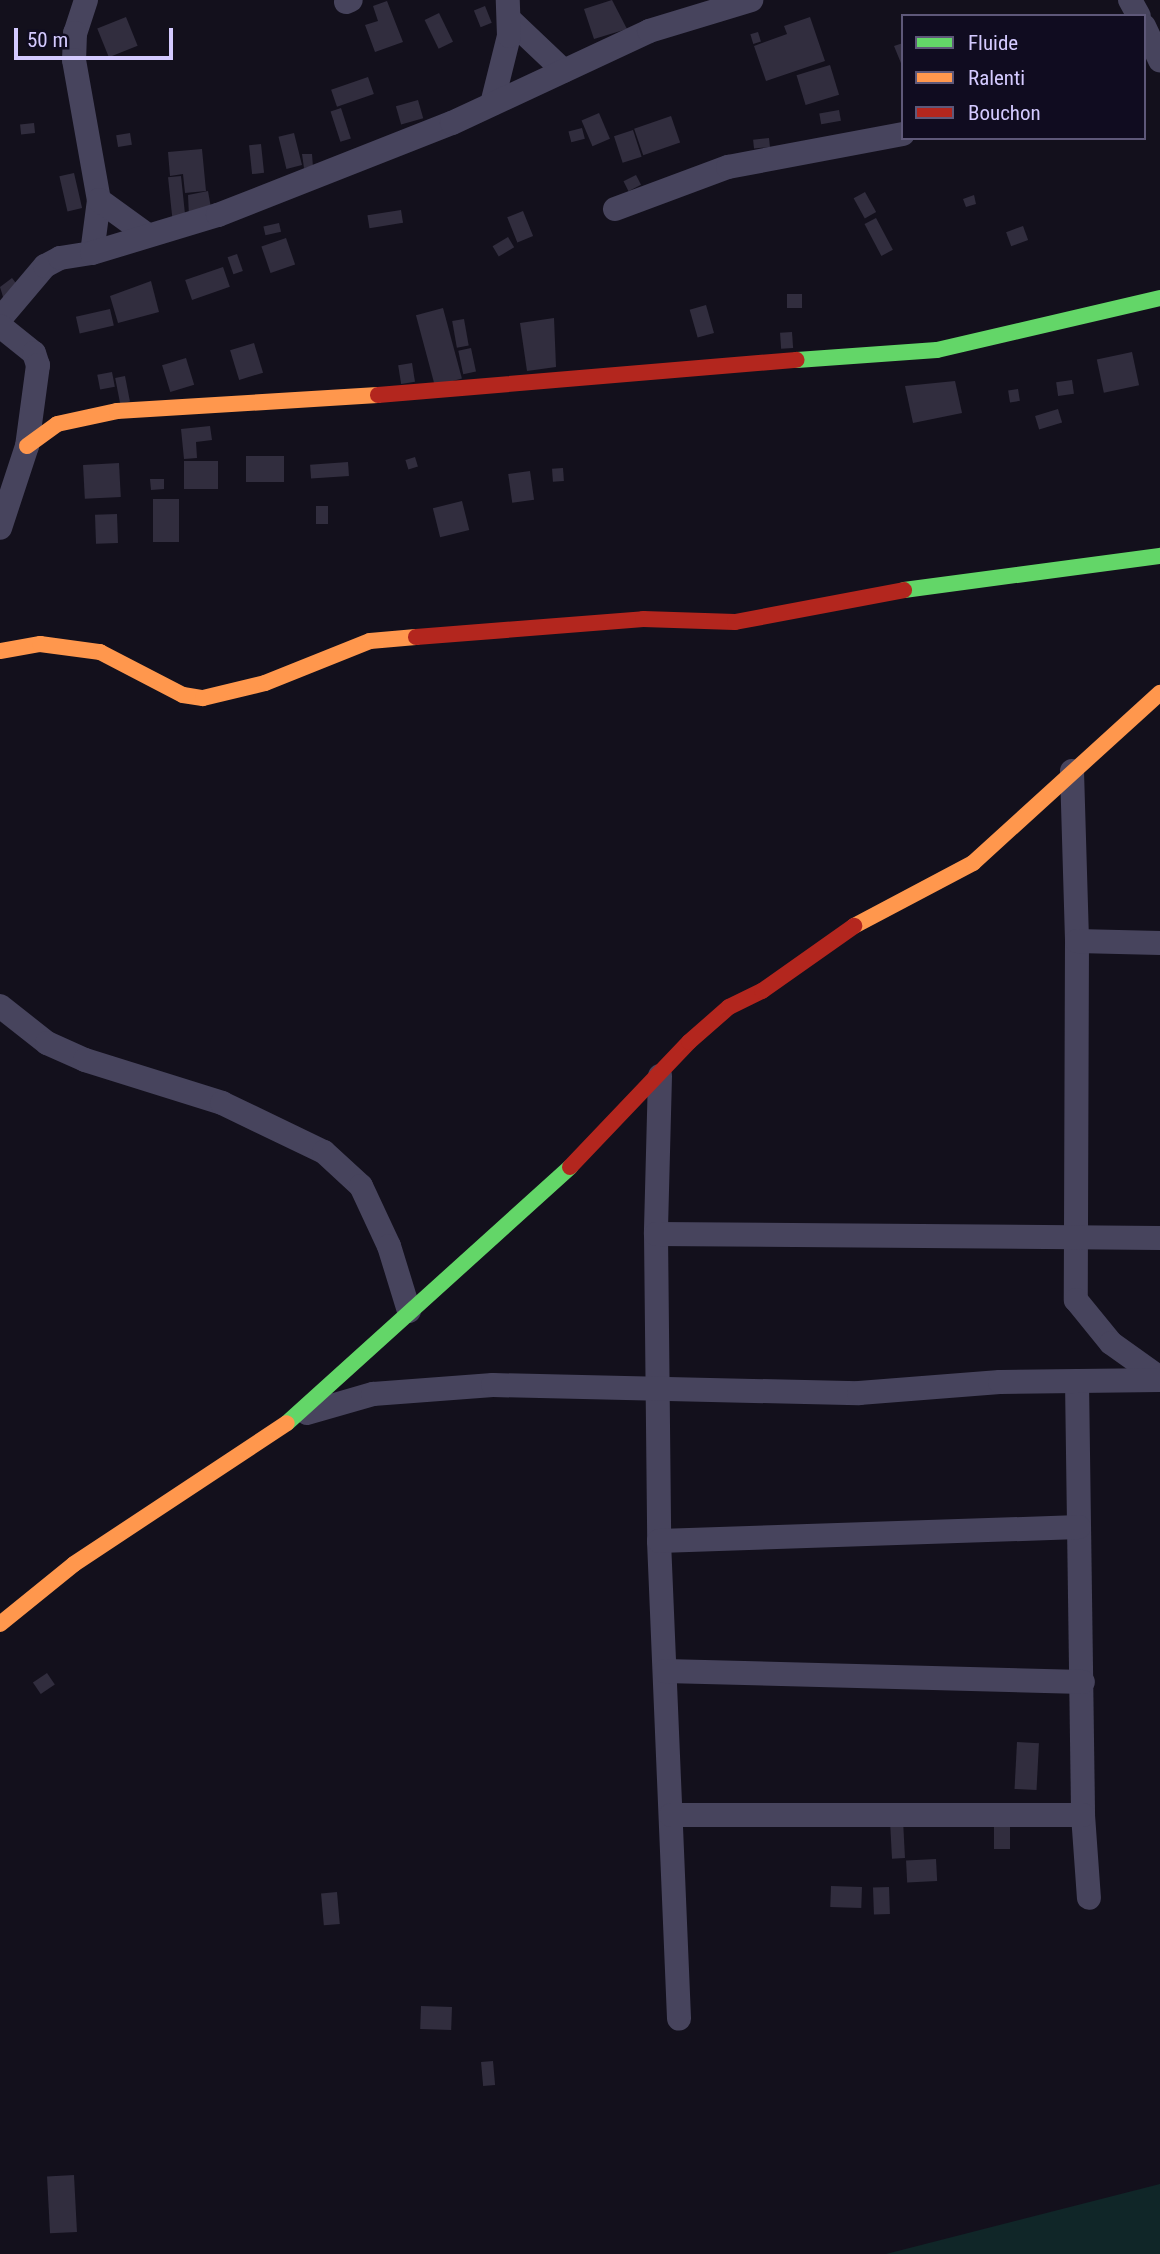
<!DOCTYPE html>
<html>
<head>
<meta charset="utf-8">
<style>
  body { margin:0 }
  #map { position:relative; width:1160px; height:2254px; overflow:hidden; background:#13101c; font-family:"Roboto Condensed",sans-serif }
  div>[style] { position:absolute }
  .green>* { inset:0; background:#102628 }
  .building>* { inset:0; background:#312d3e; transform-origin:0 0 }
  .street>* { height:24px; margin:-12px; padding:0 12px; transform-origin:12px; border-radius:12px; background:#47445d }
  .fast>* { height:16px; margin:-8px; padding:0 8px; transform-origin:8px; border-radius:8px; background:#63d668 }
  .slow>* { height:16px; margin:-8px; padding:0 8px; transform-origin:8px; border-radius:8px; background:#ff974d }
  .jam>* { height:16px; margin:-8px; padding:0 8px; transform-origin:8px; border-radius:8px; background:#b3261e }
  span { translate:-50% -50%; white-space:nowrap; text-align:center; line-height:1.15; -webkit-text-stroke:5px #100c20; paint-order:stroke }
  .legend { position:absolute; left:901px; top:14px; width:245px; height:126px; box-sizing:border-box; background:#100c20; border:2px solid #5e5879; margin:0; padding:9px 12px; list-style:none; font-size:21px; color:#d4caff }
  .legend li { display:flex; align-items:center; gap:14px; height:35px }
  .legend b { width:35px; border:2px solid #5e5879 }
  .scale { position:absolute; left:14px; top:28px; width:159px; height:32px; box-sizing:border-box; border:4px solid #d4caff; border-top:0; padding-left:9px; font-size:21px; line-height:24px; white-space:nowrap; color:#d4caff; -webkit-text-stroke:5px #100c20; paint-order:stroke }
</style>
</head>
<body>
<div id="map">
  <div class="green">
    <i style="clip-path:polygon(1160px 2184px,1160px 2254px,886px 2254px)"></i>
  </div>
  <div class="building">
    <i style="clip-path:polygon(612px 0,627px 29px,594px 39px,584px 9px)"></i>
    <i style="clip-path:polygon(387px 1px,403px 42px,375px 52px,365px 25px,378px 21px,373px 6px)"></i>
    <i style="left:485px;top:6px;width:18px;height:12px;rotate:68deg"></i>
    <i style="left:439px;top:13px;width:32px;height:16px;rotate:64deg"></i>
    <i style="left:126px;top:17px;width:31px;height:31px;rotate:68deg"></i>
    <i style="clip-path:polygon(810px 17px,825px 61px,766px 81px,754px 46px,787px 34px,784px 26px)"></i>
    <i style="left:758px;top:32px;width:10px;height:8px;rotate:73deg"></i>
    <i style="clip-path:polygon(903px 43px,903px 68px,894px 46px)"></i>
    <i style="left:830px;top:65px;width:31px;height:35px;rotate:73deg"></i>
    <i style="left:368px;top:77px;width:18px;height:39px;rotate:71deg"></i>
    <i style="left:418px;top:100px;width:19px;height:23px;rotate:74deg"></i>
    <i style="left:341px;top:108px;width:32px;height:11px;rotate:72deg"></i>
    <i style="left:839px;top:110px;width:11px;height:20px;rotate:80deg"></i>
    <i style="left:599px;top:113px;width:28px;height:19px;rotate:67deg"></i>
    <i style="left:671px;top:116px;width:28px;height:39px;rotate:71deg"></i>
    <i style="left:34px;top:123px;width:10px;height:14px;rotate:84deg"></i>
    <i style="left:582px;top:128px;width:11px;height:14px;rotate:75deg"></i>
    <i style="left:633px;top:130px;width:28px;height:20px;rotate:72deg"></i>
    <i style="left:130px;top:133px;width:12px;height:14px;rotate:81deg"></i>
    <i style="left:294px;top:133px;width:33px;height:16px;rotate:76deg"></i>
    <i style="left:769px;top:138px;width:9px;height:16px;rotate:84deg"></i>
    <i style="left:261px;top:144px;width:29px;height:12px;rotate:84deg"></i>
    <i style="clip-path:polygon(202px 149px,206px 191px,185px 193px,183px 174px,170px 176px,168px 152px)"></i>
    <i style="clip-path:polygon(302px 154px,312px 154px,313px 167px,304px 168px)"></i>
    <i style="left:74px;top:173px;width:36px;height:15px;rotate:77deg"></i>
    <i style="left:636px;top:175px;width:11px;height:14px;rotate:63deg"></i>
    <i style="left:181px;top:176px;width:41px;height:13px;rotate:84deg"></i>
    <i style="clip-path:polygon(208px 191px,211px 208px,189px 216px,188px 195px)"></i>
    <i style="left:865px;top:192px;width:23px;height:13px;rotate:61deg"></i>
    <i style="clip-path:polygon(974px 195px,976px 204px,966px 207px,963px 199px)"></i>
    <i style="left:401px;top:210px;width:13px;height:34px;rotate:81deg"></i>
    <i style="left:523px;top:211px;width:27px;height:17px;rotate:68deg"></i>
    <i style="left:876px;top:218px;width:36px;height:13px;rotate:62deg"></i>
    <i style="left:279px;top:223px;width:9px;height:16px;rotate:77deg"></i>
    <i style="left:1023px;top:226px;width:15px;height:18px;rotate:70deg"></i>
    <i style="left:508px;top:237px;width:12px;height:18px;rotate:59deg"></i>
    <i style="left:286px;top:238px;width:28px;height:26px;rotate:71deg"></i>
    <i style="left:237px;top:254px;width:18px;height:10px;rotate:71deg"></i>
    <i style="left:223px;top:267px;width:21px;height:40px;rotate:71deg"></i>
    <i style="clip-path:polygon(12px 278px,19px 287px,4px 300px,0 287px)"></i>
    <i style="clip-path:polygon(151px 281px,159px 312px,118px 323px,110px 296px)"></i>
    <i style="left:787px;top:294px;width:15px;height:14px"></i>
    <i style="left:706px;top:305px;width:29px;height:17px;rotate:74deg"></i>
    <i style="left:443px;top:308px;width:73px;height:28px;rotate:75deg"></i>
    <i style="left:110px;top:309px;width:17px;height:35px;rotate:77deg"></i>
    <i style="clip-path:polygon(554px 318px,556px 367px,527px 371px,520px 323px)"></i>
    <i style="left:464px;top:319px;width:27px;height:12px;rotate:80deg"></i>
    <i style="left:792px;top:332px;width:16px;height:12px;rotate:86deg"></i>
    <i style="left:254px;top:343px;width:31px;height:25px;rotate:73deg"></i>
    <i style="left:471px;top:348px;width:24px;height:13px;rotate:78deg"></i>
    <i style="left:1132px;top:352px;width:34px;height:36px;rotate:78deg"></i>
    <i style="left:186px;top:358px;width:28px;height:25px;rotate:73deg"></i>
    <i style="left:412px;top:363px;width:19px;height:14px;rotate:81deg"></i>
    <i style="left:112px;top:372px;width:15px;height:15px;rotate:79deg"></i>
    <i style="left:125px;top:376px;width:26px;height:10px;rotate:79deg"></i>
    <i style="left:1072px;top:380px;width:14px;height:16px;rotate:82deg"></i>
    <i style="clip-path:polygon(955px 381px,962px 413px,913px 423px,905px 386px)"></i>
    <i style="left:1018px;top:389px;width:12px;height:10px;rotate:81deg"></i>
    <i style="left:1058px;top:409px;width:14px;height:24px;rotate:73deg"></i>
    <i style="clip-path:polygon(210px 426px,212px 440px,196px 442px,197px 458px,184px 459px,181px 429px)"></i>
    <i style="left:246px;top:456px;width:38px;height:26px"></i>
    <i style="left:415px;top:457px;width:10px;height:10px;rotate:73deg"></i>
    <i style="left:184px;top:461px;width:34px;height:28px"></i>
    <i style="left:348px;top:462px;width:14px;height:38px;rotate:86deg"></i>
    <i style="left:119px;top:463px;width:34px;height:36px;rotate:87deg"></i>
    <i style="left:563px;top:468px;width:13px;height:11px;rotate:86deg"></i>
    <i style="left:530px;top:471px;width:29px;height:22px;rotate:82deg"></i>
    <i style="clip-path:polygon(150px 479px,164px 479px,164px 489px,151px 490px)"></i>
    <i style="left:153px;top:499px;width:26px;height:43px"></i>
    <i style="left:462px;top:501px;width:30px;height:30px;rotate:76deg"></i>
    <i style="left:316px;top:506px;width:12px;height:18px"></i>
    <i style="left:117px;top:514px;width:29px;height:22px;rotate:88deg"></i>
    <i style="left:47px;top:1673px;width:14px;height:17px;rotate:56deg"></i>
    <i style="left:1017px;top:1742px;width:22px;height:47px;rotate:3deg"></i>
    <i style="left:903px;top:1820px;width:38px;height:13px;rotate:87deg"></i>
    <i style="left:1010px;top:1827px;width:22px;height:16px;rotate:90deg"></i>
    <i style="left:936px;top:1859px;width:22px;height:30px;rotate:87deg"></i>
    <i style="left:831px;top:1886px;width:31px;height:21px;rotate:2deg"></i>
    <i style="left:889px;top:1887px;width:27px;height:16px;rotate:88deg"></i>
    <i style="left:337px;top:1892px;width:32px;height:16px;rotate:85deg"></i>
    <i style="left:421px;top:2006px;width:31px;height:23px;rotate:2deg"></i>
    <i style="left:493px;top:2061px;width:24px;height:12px;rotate:85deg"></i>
    <i style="left:74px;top:2175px;width:57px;height:27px;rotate:87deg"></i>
  </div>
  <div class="street">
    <i style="left:86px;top:0;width:35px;rotate:108deg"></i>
    <i style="left:75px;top:33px;width:27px;rotate:92deg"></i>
    <i style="left:74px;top:60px;width:142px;rotate:79.9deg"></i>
    <i style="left:99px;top:200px;width:53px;rotate:97.5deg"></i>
    <i style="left:1130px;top:0;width:18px;rotate:61deg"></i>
    <i style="left:346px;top:2px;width:5px;rotate:-22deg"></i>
    <i style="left:510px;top:20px;width:74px;rotate:43.4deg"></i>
    <i style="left:1144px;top:26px;width:38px;rotate:65deg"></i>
    <i style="left:492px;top:104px;width:70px;rotate:-76deg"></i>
    <i style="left:509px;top:36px;width:36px;rotate:-92deg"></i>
    <i style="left:99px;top:200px;width:58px;rotate:35.9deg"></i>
    <i style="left:615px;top:209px;width:121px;rotate:-20.4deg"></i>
    <i style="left:728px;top:167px;width:178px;rotate:-10.7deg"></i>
    <i style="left:0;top:319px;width:70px;rotate:-49.7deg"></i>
    <i style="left:45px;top:266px;width:17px;rotate:-28deg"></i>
    <i style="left:60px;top:258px;width:32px;rotate:-9deg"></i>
    <i style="left:92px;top:253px;width:132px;rotate:-16.8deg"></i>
    <i style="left:218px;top:215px;width:251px;rotate:-21.5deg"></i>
    <i style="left:452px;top:123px;width:217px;rotate:-25deg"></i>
    <i style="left:649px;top:31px;width:107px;rotate:-16.9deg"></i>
    <i style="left:0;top:326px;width:43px;rotate:38.5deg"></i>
    <i style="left:34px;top:353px;width:13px;rotate:72deg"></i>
    <i style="left:38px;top:365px;width:82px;rotate:97.7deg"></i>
    <i style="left:27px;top:446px;width:86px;rotate:108.2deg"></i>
    <i style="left:1072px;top:771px;width:170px;rotate:88.3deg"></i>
    <i style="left:1077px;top:941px;width:359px;rotate:90.2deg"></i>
    <i style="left:1076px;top:1300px;width:55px;rotate:50.9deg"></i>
    <i style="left:1111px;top:1343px;width:60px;rotate:35.5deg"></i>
    <i style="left:1077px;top:941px;width:83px;rotate:1.4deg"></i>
    <i style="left:0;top:1006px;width:60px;rotate:38.2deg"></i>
    <i style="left:47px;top:1043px;width:42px;rotate:24.1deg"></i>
    <i style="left:85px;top:1060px;width:144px;rotate:17.4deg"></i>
    <i style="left:222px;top:1103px;width:113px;rotate:25.7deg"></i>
    <i style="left:324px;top:1152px;width:50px;rotate:42.6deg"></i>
    <i style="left:361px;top:1186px;width:66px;rotate:65deg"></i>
    <i style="left:389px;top:1246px;width:68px;rotate:72.9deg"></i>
    <i style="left:660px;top:1076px;width:158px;rotate:91.5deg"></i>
    <i style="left:656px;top:1234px;width:307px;rotate:89.4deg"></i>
    <i style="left:659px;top:1541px;width:478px;rotate:87.6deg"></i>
    <i style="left:656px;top:1234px;width:504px;rotate:0.45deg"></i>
    <i style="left:1077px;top:1381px;width:434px;rotate:89.2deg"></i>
    <i style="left:1083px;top:1815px;width:83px;rotate:85.9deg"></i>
    <i style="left:307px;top:1413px;width:69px;rotate:-16.1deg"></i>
    <i style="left:373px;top:1394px;width:120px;rotate:-4.3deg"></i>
    <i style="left:493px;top:1385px;width:366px;rotate:1.3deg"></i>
    <i style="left:859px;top:1393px;width:141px;rotate:-4.5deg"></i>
    <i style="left:1000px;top:1382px;width:160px;rotate:-0.7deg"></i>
    <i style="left:659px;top:1541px;width:420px;rotate:-1.9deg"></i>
    <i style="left:665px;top:1671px;width:418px;rotate:1.5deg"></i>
    <i style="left:671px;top:1815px;width:412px"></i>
  </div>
  <div class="fast">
    <i style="left:797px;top:360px;width:140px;rotate:-4.1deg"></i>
    <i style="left:937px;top:350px;width:229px;rotate:-13.1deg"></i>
    <i style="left:904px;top:590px;width:258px;rotate:-7.6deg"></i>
    <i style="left:287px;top:1423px;width:382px;rotate:-42.1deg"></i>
  </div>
  <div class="slow">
    <i style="left:27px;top:446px;width:37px;rotate:-36deg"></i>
    <i style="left:57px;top:424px;width:61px;rotate:-12.2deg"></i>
    <i style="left:117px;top:411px;width:261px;rotate:-3.5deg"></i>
    <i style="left:0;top:651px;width:41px;rotate:-9.9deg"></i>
    <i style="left:40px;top:644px;width:61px;rotate:7.6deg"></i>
    <i style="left:100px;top:652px;width:93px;rotate:27.4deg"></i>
    <i style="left:183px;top:695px;width:20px;rotate:9deg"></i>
    <i style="left:203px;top:698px;width:64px;rotate:-13.6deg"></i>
    <i style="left:265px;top:683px;width:113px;rotate:-21.8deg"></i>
    <i style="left:370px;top:641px;width:46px;rotate:-5deg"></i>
    <i style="left:854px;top:926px;width:135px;rotate:-27.9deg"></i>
    <i style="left:973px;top:863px;width:253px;rotate:-42.3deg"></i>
    <i style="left:0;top:1624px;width:95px;rotate:-39deg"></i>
    <i style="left:74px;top:1564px;width:255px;rotate:-33.5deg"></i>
  </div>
  <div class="jam">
    <i style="left:378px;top:395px;width:420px;rotate:-4.8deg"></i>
    <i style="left:416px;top:637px;width:228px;rotate:-4.5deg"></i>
    <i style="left:643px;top:619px;width:92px;rotate:1.9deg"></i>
    <i style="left:735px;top:622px;width:172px;rotate:-10.7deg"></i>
    <i style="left:570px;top:1167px;width:173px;rotate:-46.4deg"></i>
    <i style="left:689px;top:1042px;width:53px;rotate:-41.2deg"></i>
    <i style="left:729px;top:1007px;width:37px;rotate:-26deg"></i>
    <i style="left:762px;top:991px;width:113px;rotate:-35.2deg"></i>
  </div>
  <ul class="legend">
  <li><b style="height:9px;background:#63d668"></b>Fluide</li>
  <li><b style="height:9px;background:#ff974d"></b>Ralenti</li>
  <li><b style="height:9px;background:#b3261e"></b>Bouchon</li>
  </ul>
  <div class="scale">50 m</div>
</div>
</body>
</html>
